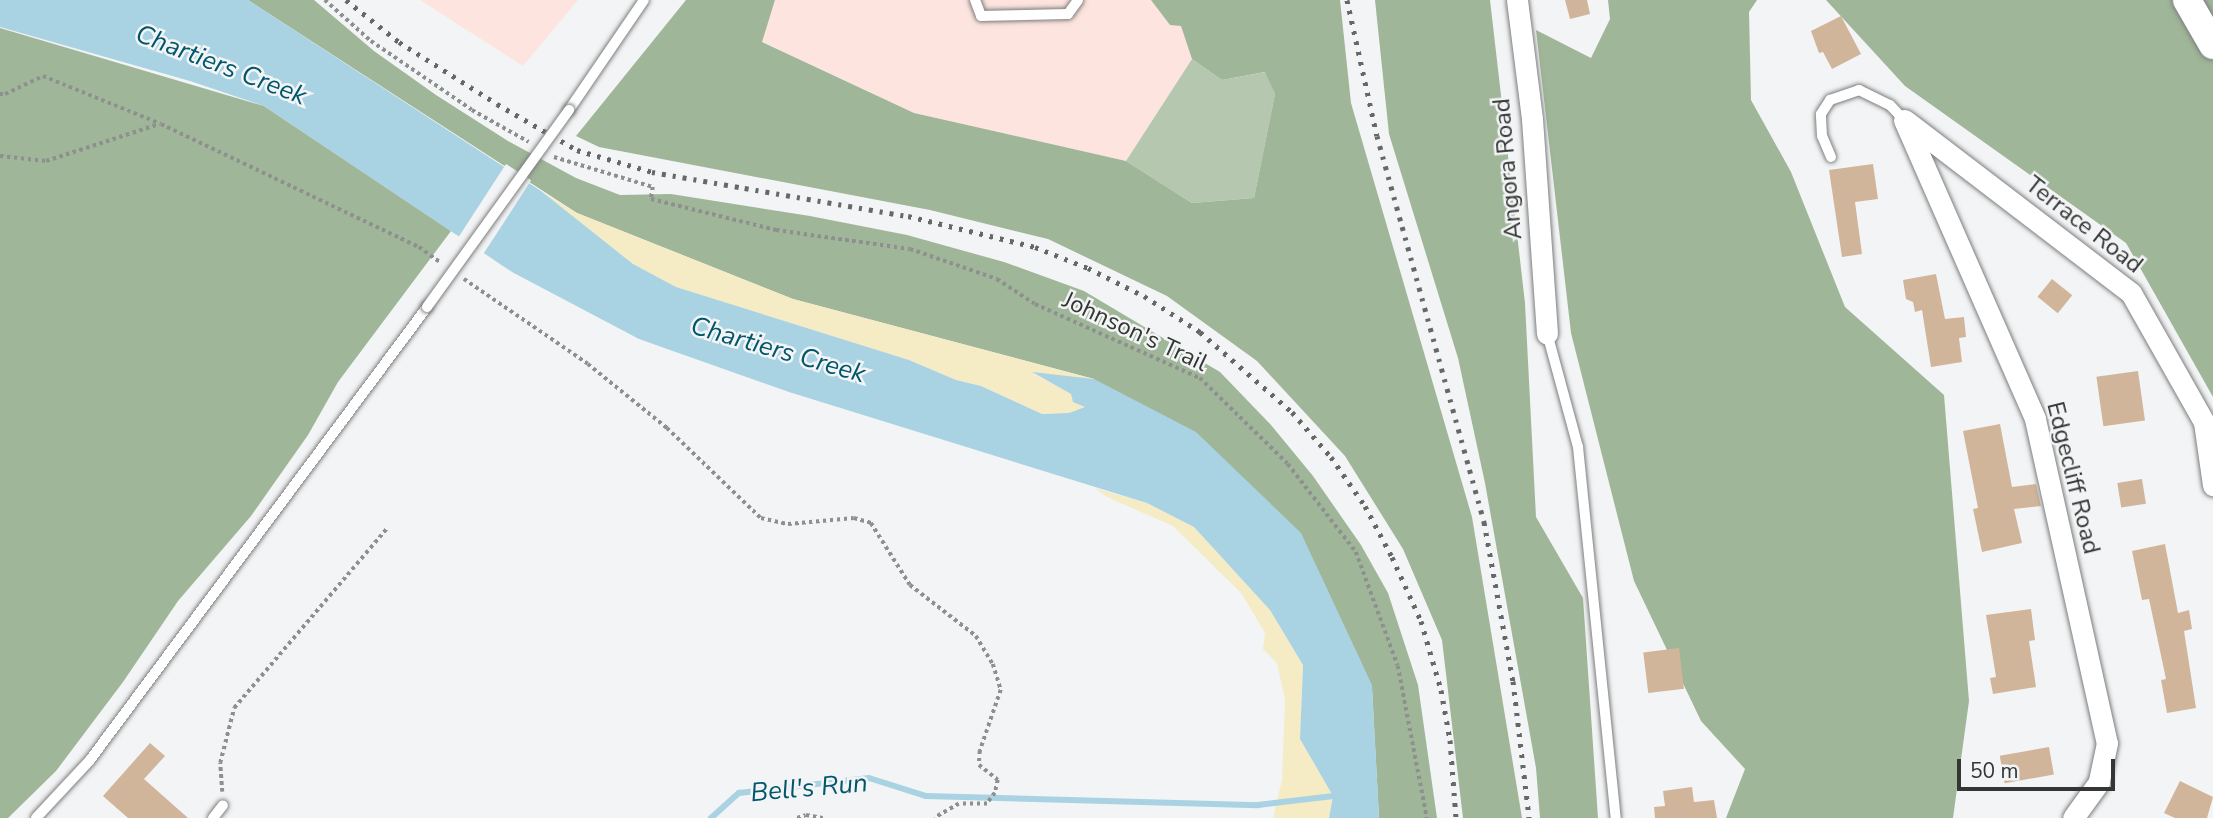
<!DOCTYPE html>
<html>
<head>
<meta charset="utf-8">
<style>
  body { margin:0 }
  #map { position:relative; width:2213px; height:818px; overflow:hidden; background:#f3f4f5; font-family:"Nunito Sans",sans-serif }
  div>[style] { position:absolute }
  .industrial>* { inset:0; background:#fee4de }
  .green>* { inset:0; background:#b5c8af }
  .forest>* { inset:0; background:#9fb698 }
  .sand>* { inset:0; background:#f5ebc5 }
  .water>* { inset:0; background:#a9d3e2 }
  .pier>* { inset:0; background:#f3f4f5; transform-origin:0 0 }
  .stream>* { height:6px; margin:-3px; padding:0 3px; transform-origin:3px; border-radius:3px; background:#a9d3e2 }
  .building>* { inset:0; background:#d1b59b; transform-origin:0 0 }
  .path>* { height:3.5px; margin-top:-1.75px; transform-origin:0; background:repeating-linear-gradient(90deg,#8e8f8f 0 3.5px,transparent 0 7px) }
  .roads { filter:drop-shadow(0 0 2px #7d7e7f) drop-shadow(0 0 2px #7d7e7f) }
  .lane>* { height:10px; margin:-5px; padding:0 5px; transform-origin:5px; border-radius:5px; background:#fff }
  .street>* { height:21px; margin:-10.5px; padding:0 10.5px; transform-origin:10.5px; border-radius:10.5px; background:#fff }
  .secondary>* { height:28px; margin:-14px; padding:0 14px; transform-origin:14px; border-radius:14px; background:#fff }
  .rail>* { height:5px; margin-top:-2.5px; transform-origin:0; background:repeating-linear-gradient(90deg,#666767 0 3.5px,transparent 0 10.5px) }
  .bridges { filter:drop-shadow(0 0 2px #7d7e7f) drop-shadow(0 0 2px #7d7e7f) }
  .lane-bridge>* { height:10px; margin:-5px; padding:0 5px; transform-origin:5px; border-radius:5px; background:#fff }
  span { translate:-50% -50%; white-space:nowrap; text-align:center; line-height:1.15; -webkit-text-stroke:5px #f3f4f5; paint-order:stroke }
  .street-label { font-size:24px; color:#343535 }
  .water-label { font-size:26px; color:#00576c; font-style:italic }
  .scale { position:absolute; left:1957px; top:759px; width:158px; height:32px; box-sizing:border-box; border:4px solid #343535; border-top:0; padding-left:9px; font-size:21px; line-height:24px; white-space:nowrap; color:#343535; -webkit-text-stroke:5px #f3f4f5; paint-order:stroke }
</style>
</head>
<body>
<div id="map">
  <div class="industrial">
    <i style="clip-path:polygon(420px 0,578px 0,523px 66px)"></i>
    <i style="clip-path:polygon(775px 0,1230px 0,1126px 161px,914px 113px,761px 41px)"></i>
  </div>
  <div class="green">
    <i style="clip-path:polygon(1192px 59px,1222px 80px,1266px 72px,1275px 94px,1254px 198px,1192px 203px,1126px 161px)"></i>
  </div>
  <div class="forest">
    <i style="clip-path:polygon(248px 0,314px 0,374px 51px,436px 95px,508px 141px,576px 178px,620px 195px,671px 194px,810px 216px,907px 235px,1004px 262px,1084px 291px,1220px 372px,1271px 425px,1313px 476px,1361px 545px,1388px 593px,1418px 685px,1437px 818px,1379px 818px,1372px 689px,1094px 379px,793px 299px,577px 213px)"></i>
    <i style="clip-path:polygon(686px 0,775px 0,762px 42px,914px 113px,1126px 161px,1192px 203px,1254px 198px,1275px 94px,1265px 72px,1222px 80px,1192px 59px,1181px 26px,1170px 25px,1151px 0,1340px 0,1351px 103px,1472px 517px,1522px 818px,1463px 818px,1442px 640px,1403px 549px,1345px 456px,1257px 361px,1167px 296px,1048px 239px,930px 210px,599px 147px,576px 136px)"></i>
    <i style="clip-path:polygon(1375px 0,1490px 0,1525px 303px,1536px 517px,1583px 598px,1598px 818px,1540px 818px,1536px 768px,1485px 483px,1458px 358px,1389px 134px)"></i>
    <i style="clip-path:polygon(1608px 0,1757px 0,1749px 12px,1751px 100px,1791px 172px,1845px 307px,1944px 395px,1969px 701px,1953px 818px,1726px 818px,1745px 769px,1701px 721px,1634px 581px,1571px 333px,1536px 30px,1591px 58px,1610px 19px)"></i>
    <i style="clip-path:polygon(1826px 0,2213px 0,2213px 397px,2126px 243px,1905px 86px)"></i>
    <i style="clip-path:polygon(0 28px,264px 106px,451px 231px,338px 382px,308px 435px,251px 516px,178px 601px,123px 682px,56px 771px,8px 818px,0 818px)"></i>
  </div>
  <div class="sand">
    <i style="clip-path:polygon(541px 191px,577px 213px,793px 299px,1094px 379px,1034px 374px,1071px 394px,1086px 407px,1069px 413px,1042px 414px,981px 386px,956px 380px,909px 360px,676px 287px,633px 264px)"></i>
    <i style="clip-path:polygon(1095px 488px,1147px 503px,1194px 527px,1270px 610px,1303px 665px,1300px 739px,1333px 796px,1329px 818px,1273px 818px,1282px 780px,1285px 700px,1277px 663px,1263px 649px,1265px 633px,1242px 594px,1173px 526px,1107px 497px)"></i>
  </div>
  <div class="water">
    <i style="clip-path:polygon(0 0,248px 0,541px 191px,633px 264px,676px 287px,909px 360px,956px 380px,981px 386px,1042px 414px,1069px 413px,1085px 407px,1073px 402px,1071px 394px,1032px 372px,1094px 379px,1196px 432px,1301px 533px,1372px 685px,1379px 818px,1329px 818px,1333px 796px,1300px 739px,1303px 665px,1270px 610px,1194px 527px,1147px 503px,789px 392px,639px 339px,512px 272px,264px 106px,190px 81px,0 27px)"></i>
  </div>
  <div class="pier">
    <i style="left:506px;top:164px;width:30px;height:90px;rotate:33deg"></i>
  </div>
  <div class="stream">
    <i style="left:711px;top:818px;width:38px;rotate:-42deg"></i>
    <i style="left:739px;top:793px;width:131px;rotate:-6.6deg"></i>
    <i style="left:869px;top:778px;width:60px;rotate:17.5deg"></i>
    <i style="left:926px;top:796px;width:332px;rotate:1.6deg"></i>
    <i style="left:1258px;top:805px;width:76px;rotate:-6.8deg"></i>
  </div>
  <div class="building">
    <i style="clip-path:polygon(1565px 0,1587px 0,1590px 14px,1570px 19px)"></i>
    <i style="clip-path:polygon(1841px 16px,1861px 54px,1832px 69px,1823px 52px,1819px 53px,1811px 31px)"></i>
    <i style="clip-path:polygon(1873px 164px,1878px 199px,1855px 202px,1862px 254px,1842px 257px,1829px 170px)"></i>
    <i style="clip-path:polygon(1936px 274px,1945px 319px,1964px 317px,1966px 337px,1959px 338px,1962px 362px,1931px 367px,1922px 310px,1915px 312px,1913px 302px,1906px 299px,1903px 280px)"></i>
    <i style="left:2052px;top:279px;width:26px;height:23px;rotate:39deg"></i>
    <i style="left:2138px;top:371px;width:50px;height:42px;rotate:82deg"></i>
    <i style="clip-path:polygon(2000px 424px,2012px 487px,2036px 484px,2041px 506px,2014px 509px,2022px 543px,1982px 552px,1973px 509px,1978px 508px,1963px 431px)"></i>
    <i style="left:2142px;top:479px;width:25px;height:25px;rotate:81deg"></i>
    <i style="clip-path:polygon(2165px 544px,2178px 613px,2189px 610px,2192px 629px,2184px 631px,2196px 708px,2167px 713px,2161px 680px,2166px 679px,2149px 599px,2142px 600px,2132px 551px)"></i>
    <i style="clip-path:polygon(2031px 609px,2035px 640px,2029px 641px,2036px 687px,1993px 694px,1990px 678px,1996px 677px,1986px 615px)"></i>
    <i style="left:1679px;top:648px;width:41px;height:36px;rotate:83deg"></i>
    <i style="clip-path:polygon(150px 743px,165px 756px,144px 779px,188px 818px,128px 818px,103px 796px)"></i>
    <i style="left:2049px;top:747px;width:28px;height:50px;rotate:80deg"></i>
    <i style="clip-path:polygon(2180px 781px,2213px 797px,2207px 818px,2175px 818px,2164px 813px)"></i>
    <i style="clip-path:polygon(1692px 787px,1694px 802px,1714px 800px,1717px 818px,1655px 818px,1654px 807px,1665px 806px,1663px 791px)"></i>
  </div>
  <div class="path">
    <i style="left:325px;top:0;width:62px;rotate:41.7deg"></i>
    <i style="left:371px;top:41px;width:122px;rotate:34.3deg"></i>
    <i style="left:472px;top:110px;width:65px;rotate:29.3deg"></i>
    <i style="left:0;top:94px;width:5px"></i>
    <i style="left:5px;top:94px;width:42px;rotate:-25.3deg"></i>
    <i style="left:43px;top:76px;width:127px;rotate:22.1deg"></i>
    <i style="left:161px;top:124px;width:286px;rotate:25.5deg"></i>
    <i style="left:419px;top:247px;width:26px;rotate:36deg"></i>
    <i style="left:0;top:156px;width:46px;rotate:6.2deg"></i>
    <i style="left:46px;top:161px;width:119px;rotate:-18.1deg"></i>
    <i style="left:554px;top:157px;width:103px;rotate:16.9deg"></i>
    <i style="left:653px;top:187px;width:12px;rotate:99deg"></i>
    <i style="left:651px;top:199px;width:129px;rotate:13.9deg"></i>
    <i style="left:776px;top:230px;width:135px;rotate:8.1deg"></i>
    <i style="left:910px;top:249px;width:92px;rotate:19deg"></i>
    <i style="left:997px;top:279px;width:45px;rotate:33.3deg"></i>
    <i style="left:1035px;top:304px;width:181px;rotate:24.2deg"></i>
    <i style="left:1200px;top:378px;width:123px;rotate:44.3deg"></i>
    <i style="left:1288px;top:464px;width:111px;rotate:52.3deg"></i>
    <i style="left:1356px;top:552px;width:121px;rotate:69.8deg"></i>
    <i style="left:1398px;top:666px;width:155px;rotate:79.2deg"></i>
    <i style="left:464px;top:279px;width:150px;rotate:34.4deg"></i>
    <i style="left:588px;top:364px;width:102px;rotate:39deg"></i>
    <i style="left:667px;top:428px;width:130px;rotate:43.8deg"></i>
    <i style="left:761px;top:518px;width:28px;rotate:13deg"></i>
    <i style="left:788px;top:524px;width:66px;rotate:-5.2deg"></i>
    <i style="left:854px;top:518px;width:18px;rotate:16deg"></i>
    <i style="left:871px;top:523px;width:73px;rotate:57.8deg"></i>
    <i style="left:910px;top:585px;width:83px;rotate:37.7deg"></i>
    <i style="left:976px;top:636px;width:33px;rotate:59deg"></i>
    <i style="left:993px;top:664px;width:27px;rotate:73deg"></i>
    <i style="left:1001px;top:690px;width:65px;rotate:109deg"></i>
    <i style="left:980px;top:751px;width:14px;rotate:94deg"></i>
    <i style="left:979px;top:765px;width:24px;rotate:38deg"></i>
    <i style="left:998px;top:780px;width:13px;rotate:103deg"></i>
    <i style="left:995px;top:793px;width:14px;rotate:126deg"></i>
    <i style="left:987px;top:804px;width:28px;rotate:180deg"></i>
    <i style="left:959px;top:804px;width:28px;rotate:150deg"></i>
    <i style="left:222px;top:792px;width:29px;rotate:-94deg"></i>
    <i style="left:220px;top:763px;width:57px;rotate:-75.7deg"></i>
    <i style="left:234px;top:708px;width:236px;rotate:-49.6deg"></i>
    <i style="left:797px;top:818px;width:9px;rotate:-18deg"></i>
    <i style="left:806px;top:815px;width:17px;rotate:10deg"></i>
  </div>
  <div class="roads">
    <div class="lane">
      <i style="left:975px;top:0;width:17px;rotate:69deg"></i>
      <i style="left:981px;top:16px;width:87px;rotate:-1.3deg"></i>
      <i style="left:1068px;top:14px;width:17px;rotate:-54deg"></i>
      <i style="left:569px;top:110px;width:133px;rotate:-55.7deg"></i>
      <i style="left:1831px;top:157px;width:23px;rotate:-113deg"></i>
      <i style="left:1822px;top:136px;width:22px;rotate:-93deg"></i>
      <i style="left:1821px;top:114px;width:17px;rotate:-57deg"></i>
      <i style="left:1830px;top:100px;width:31px;rotate:-19deg"></i>
      <i style="left:1859px;top:90px;width:34px;rotate:26deg"></i>
      <i style="left:1890px;top:105px;width:21px;rotate:47deg"></i>
      <i style="left:1547px;top:333px;width:118px;rotate:74.8deg"></i>
      <i style="left:1578px;top:447px;width:373px;rotate:84.2deg"></i>
      <i style="left:36px;top:818px;width:79px;rotate:-47deg"></i>
      <i style="left:90px;top:760px;width:565px;rotate:-53.35deg"></i>
      <i style="left:213px;top:818px;width:16px;rotate:-52deg"></i>
    </div>
    <div class="street">
      <i style="left:1517px;top:0;width:120px;rotate:82.8deg"></i>
      <i style="left:1532px;top:119px;width:215px;rotate:86deg"></i>
      <i style="left:1904px;top:120px;width:326px;rotate:66.3deg"></i>
      <i style="left:2035px;top:419px;width:332px;rotate:77.5deg"></i>
      <i style="left:2107px;top:743px;width:40px;rotate:102deg"></i>
      <i style="left:2099px;top:782px;width:44px;rotate:125.8deg"></i>
      <i style="left:1906px;top:121px;width:283px;rotate:37.4deg"></i>
      <i style="left:2131px;top:293px;width:148px;rotate:60.5deg"></i>
      <i style="left:2204px;top:422px;width:64px;rotate:81.9deg"></i>
    </div>
    <div class="secondary">
      <i style="left:2187px;top:0;width:52px;rotate:60deg"></i>
    </div>
  </div>
  <div class="rail">
    <i style="left:346px;top:0;width:68px;rotate:38.4deg"></i>
    <i style="left:399px;top:42px;width:116px;rotate:32.3deg"></i>
    <i style="left:497px;top:104px;width:92px;rotate:29.9deg"></i>
    <i style="left:577px;top:150px;width:78px;rotate:16.3deg"></i>
    <i style="left:652px;top:172px;width:260px;rotate:9.8deg"></i>
    <i style="left:908px;top:216px;width:131px;rotate:13.7deg"></i>
    <i style="left:1035px;top:247px;width:57px;rotate:21.6deg"></i>
    <i style="left:1088px;top:268px;width:63px;rotate:26.6deg"></i>
    <i style="left:1144px;top:296px;width:67px;rotate:32.7deg"></i>
    <i style="left:1200px;top:332px;width:122px;rotate:41deg"></i>
    <i style="left:1292px;top:412px;width:60px;rotate:49.1deg"></i>
    <i style="left:1331px;top:457px;width:60px;rotate:55.2deg"></i>
    <i style="left:1365px;top:506px;width:58px;rotate:62.1deg"></i>
    <i style="left:1392px;top:557px;width:70px;rotate:65.6deg"></i>
    <i style="left:1421px;top:621px;width:72px;rotate:73.8deg"></i>
    <i style="left:1441px;top:690px;width:51px;rotate:79.8deg"></i>
    <i style="left:1450px;top:740px;width:78px;rotate:85.6deg"></i>
    <i style="left:1347px;top:0;width:139px;rotate:77.6deg"></i>
    <i style="left:1377px;top:136px;width:401px;rotate:74.5deg"></i>
    <i style="left:1484px;top:522px;width:162px;rotate:79.7deg"></i>
    <i style="left:1513px;top:681px;width:138px;rotate:83.3deg"></i>
  </div>
  <div class="bridges">
    <div class="lane-bridge">
      <i style="left:427px;top:307px;width:243px;rotate:-54.2deg"></i>
    </div>
  </div>
  <div class="street-label">
    <span style="left:1508px;top:169px;rotate:-95deg">Angora Road</span>
    <span style="left:2084px;top:225px;rotate:38deg">Terrace Road</span>
    <span style="left:1135px;top:332px;rotate:25deg">Johnson's Trail</span>
    <span style="left:2073px;top:478px;rotate:76deg">Edgecliff Road</span>
  </div>
  <div class="water-label">
    <span style="left:221px;top:65px;rotate:21deg">Chartiers Creek</span>
    <span style="left:778px;top:350px;rotate:16deg">Chartiers Creek</span>
    <span style="left:809px;top:788px;rotate:-5deg">Bell's Run</span>
  </div>
  <div class="scale">50 m</div>
</div>
</body>
</html>
